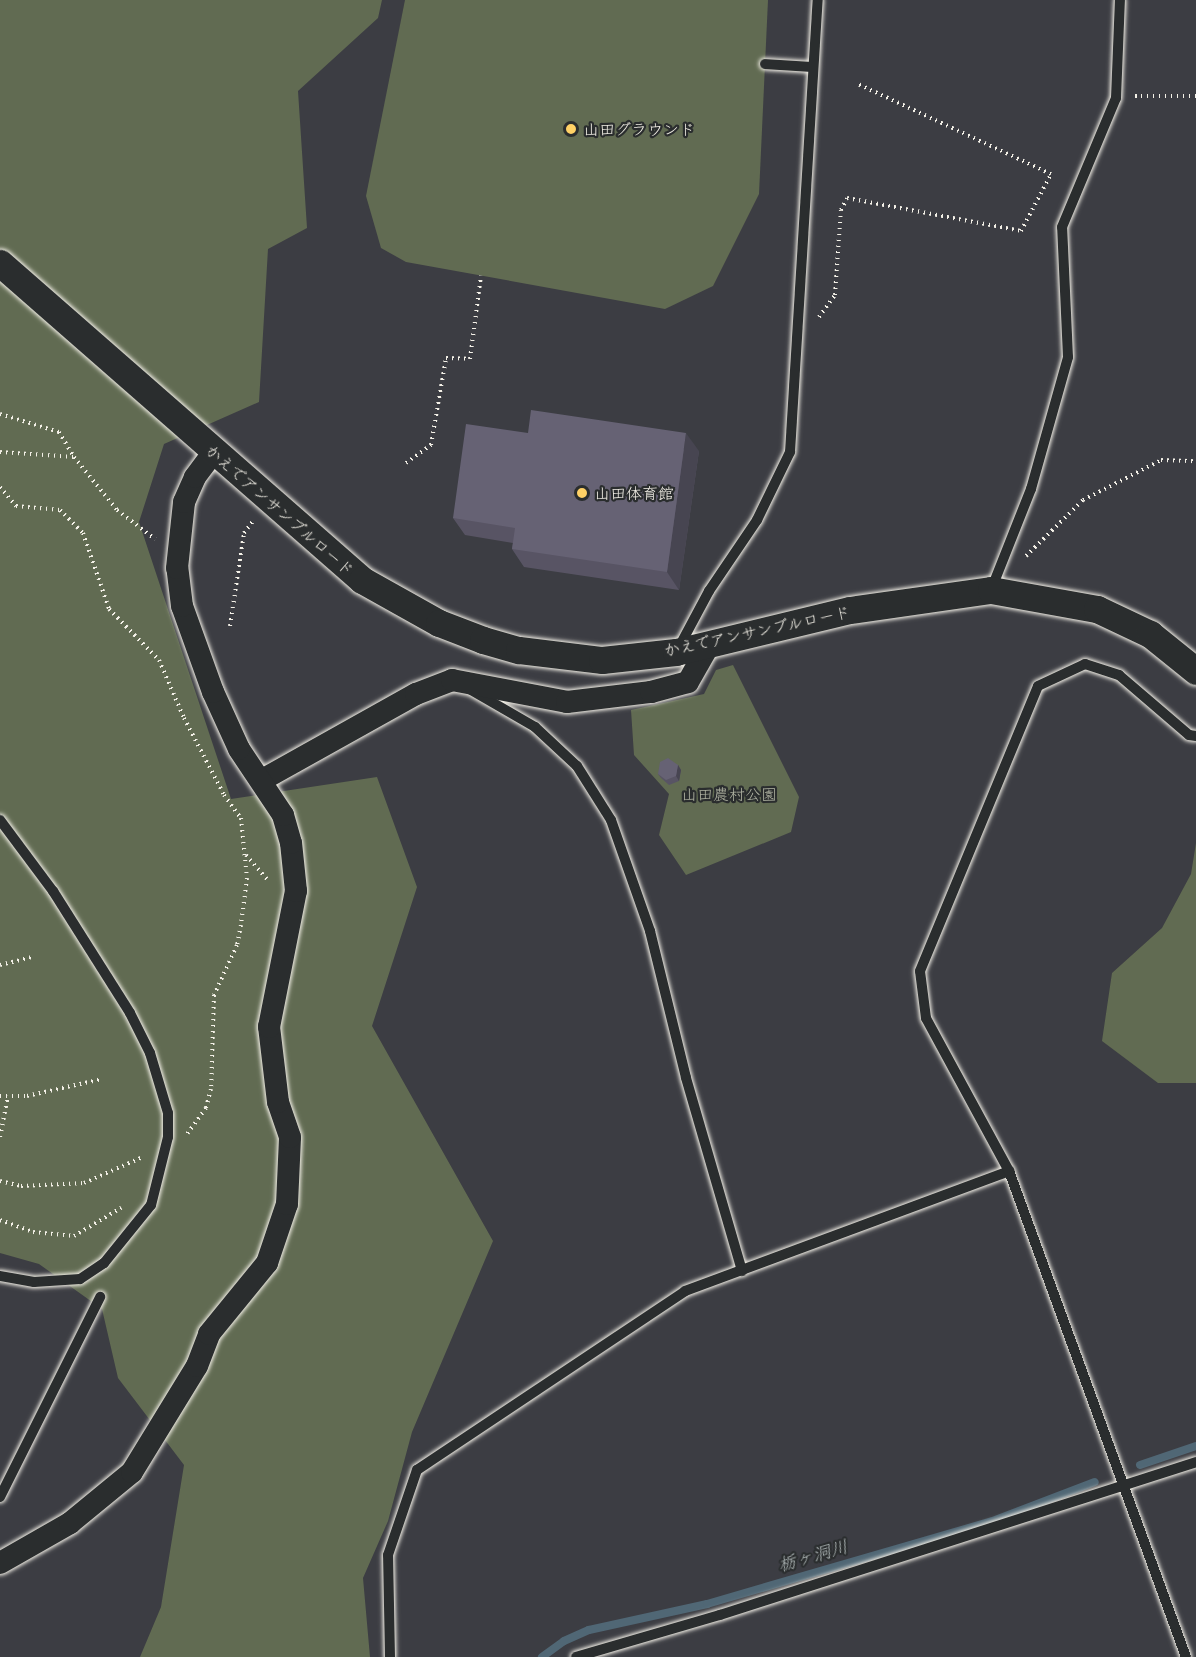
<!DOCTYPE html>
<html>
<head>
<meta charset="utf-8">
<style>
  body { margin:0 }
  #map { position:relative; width:1196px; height:1657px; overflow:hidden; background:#3c3d43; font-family:Delius,"Klee One",sans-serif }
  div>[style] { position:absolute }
  .green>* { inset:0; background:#616b52 }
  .stream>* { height:8px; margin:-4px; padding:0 4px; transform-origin:4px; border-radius:4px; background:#506775 }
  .path>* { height:4px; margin-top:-2px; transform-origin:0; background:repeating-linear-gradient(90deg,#f4f1e8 0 1.5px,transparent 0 6px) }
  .roads { filter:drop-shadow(0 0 2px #f4f1e8) drop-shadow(0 0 2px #f4f1e8) }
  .service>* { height:10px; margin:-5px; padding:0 5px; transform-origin:5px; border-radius:5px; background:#2a2d2e }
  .minor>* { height:22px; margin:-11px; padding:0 11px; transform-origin:11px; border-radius:11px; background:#2a2d2e }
  .tertiary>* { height:27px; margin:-13.5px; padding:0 13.5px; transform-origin:13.5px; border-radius:13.5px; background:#2a2d2e }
  .wall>* { inset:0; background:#585464 }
  .shaded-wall>* { inset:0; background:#474551 }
  .building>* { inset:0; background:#666274 }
  .dots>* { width:16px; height:16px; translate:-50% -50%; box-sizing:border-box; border:3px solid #2a2d2e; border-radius:50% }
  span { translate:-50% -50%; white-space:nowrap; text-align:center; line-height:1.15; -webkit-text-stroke:4.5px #2a2d2e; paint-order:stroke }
  .poi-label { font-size:16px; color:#f4f1e8 }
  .left { translate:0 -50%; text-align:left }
  .street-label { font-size:16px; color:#f4f1e8 }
  .park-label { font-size:16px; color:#b2b5a4 }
  .water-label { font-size:18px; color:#b2baba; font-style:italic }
</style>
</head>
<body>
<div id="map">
  <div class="green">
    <i style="clip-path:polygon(0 0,382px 0,378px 18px,298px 91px,307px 228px,268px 249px,259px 402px,164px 444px,139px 522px,231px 799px,377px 777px,417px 887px,372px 1026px,493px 1241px,412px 1432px,388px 1521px,363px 1578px,370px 1657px,140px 1657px,161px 1607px,184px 1465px,118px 1378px,102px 1309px,39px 1264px,0 1253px)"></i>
    <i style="clip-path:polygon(405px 0,768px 0,759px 194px,713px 286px,665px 309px,406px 262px,381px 248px,366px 196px)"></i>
    <i style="clip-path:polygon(733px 665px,799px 797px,791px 832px,686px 875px,659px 835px,669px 794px,634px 755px,631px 710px,704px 694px,716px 670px)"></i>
    <i style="clip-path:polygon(1196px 843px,1196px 1083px,1158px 1083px,1102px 1041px,1112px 973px,1162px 928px,1191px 874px)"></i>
  </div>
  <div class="stream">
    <i style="left:1140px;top:1465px;width:59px;rotate:-18.7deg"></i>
    <i style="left:542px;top:1657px;width:27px;rotate:-36deg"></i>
    <i style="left:564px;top:1641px;width:27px;rotate:-24deg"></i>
    <i style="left:589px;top:1630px;width:121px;rotate:-12.4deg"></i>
    <i style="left:707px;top:1604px;width:295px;rotate:-16.2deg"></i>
    <i style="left:990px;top:1522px;width:112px;rotate:-20.9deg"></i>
  </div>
  <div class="path">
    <i style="left:1135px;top:96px;width:61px"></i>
    <i style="left:819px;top:317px;width:27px;rotate:-54deg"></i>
    <i style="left:835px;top:295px;width:85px;rotate:-86deg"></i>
    <i style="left:841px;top:210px;width:13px;rotate:-63deg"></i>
    <i style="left:847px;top:198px;width:177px;rotate:10.7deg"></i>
    <i style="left:1021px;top:231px;width:64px;rotate:-62.2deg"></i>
    <i style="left:1051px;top:174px;width:215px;rotate:-155deg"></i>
    <i style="left:0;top:414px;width:62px;rotate:17deg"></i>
    <i style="left:59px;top:432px;width:29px;rotate:59deg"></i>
    <i style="left:0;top:452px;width:74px;rotate:3.9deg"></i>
    <i style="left:74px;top:457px;width:68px;rotate:50.9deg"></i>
    <i style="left:117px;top:510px;width:48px;rotate:37.3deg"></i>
    <i style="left:406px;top:463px;width:31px;rotate:-36deg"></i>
    <i style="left:431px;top:445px;width:88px;rotate:-80.2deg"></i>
    <i style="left:446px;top:358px;width:24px;rotate:2deg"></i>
    <i style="left:470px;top:359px;width:84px;rotate:-82.5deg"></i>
    <i style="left:0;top:487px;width:25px;rotate:50deg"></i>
    <i style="left:16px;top:506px;width:44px;rotate:5.2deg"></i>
    <i style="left:60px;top:510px;width:33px;rotate:45deg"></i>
    <i style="left:83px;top:533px;width:80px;rotate:71.1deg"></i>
    <i style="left:109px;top:609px;width:71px;rotate:45.6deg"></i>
    <i style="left:159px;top:660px;width:63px;rotate:66.7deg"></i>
    <i style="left:184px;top:718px;width:87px;rotate:62.5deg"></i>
    <i style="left:224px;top:795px;width:29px;rotate:54deg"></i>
    <i style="left:241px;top:818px;width:60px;rotate:84.3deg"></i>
    <i style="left:247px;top:878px;width:47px;rotate:97.3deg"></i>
    <i style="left:241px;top:925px;width:20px;rotate:101deg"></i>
    <i style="left:237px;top:945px;width:55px;rotate:114.7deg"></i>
    <i style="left:214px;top:995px;width:94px;rotate:91.8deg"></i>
    <i style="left:211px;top:1089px;width:20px;rotate:105deg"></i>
    <i style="left:206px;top:1108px;width:32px;rotate:126deg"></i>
    <i style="left:1026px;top:556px;width:80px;rotate:-44.5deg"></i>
    <i style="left:1083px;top:500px;width:88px;rotate:-27.1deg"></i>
    <i style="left:1161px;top:460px;width:35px;rotate:2deg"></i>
    <i style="left:230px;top:626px;width:94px;rotate:-81.4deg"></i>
    <i style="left:244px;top:533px;width:15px;rotate:-53deg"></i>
    <i style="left:246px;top:855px;width:35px;rotate:49deg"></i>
    <i style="left:0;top:965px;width:33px;rotate:-14deg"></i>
    <i style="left:0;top:1096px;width:27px"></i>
    <i style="left:27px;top:1096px;width:77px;rotate:-12.8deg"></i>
    <i style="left:0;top:1137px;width:42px;rotate:-79deg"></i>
    <i style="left:0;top:1181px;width:22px;rotate:13deg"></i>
    <i style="left:21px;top:1186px;width:63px;rotate:-2.7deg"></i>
    <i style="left:84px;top:1183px;width:64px;rotate:-23.8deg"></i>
    <i style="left:0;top:1220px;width:35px;rotate:20deg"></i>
    <i style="left:33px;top:1232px;width:41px;rotate:5.6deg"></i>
    <i style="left:74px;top:1236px;width:55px;rotate:-30.8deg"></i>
  </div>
  <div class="roads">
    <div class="service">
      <i style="left:765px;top:64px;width:46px;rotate:3.7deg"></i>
      <i style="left:991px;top:590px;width:109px;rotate:-68.4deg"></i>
      <i style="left:1031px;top:489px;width:137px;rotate:-74.3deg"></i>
      <i style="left:1068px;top:357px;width:130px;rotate:-92.6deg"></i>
      <i style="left:1062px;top:227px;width:140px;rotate:-67.3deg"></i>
      <i style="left:1116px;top:98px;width:98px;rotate:-87.7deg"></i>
      <i style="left:678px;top:649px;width:66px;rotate:-61.9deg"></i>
      <i style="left:709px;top:591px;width:86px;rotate:-55.9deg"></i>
      <i style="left:757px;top:520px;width:76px;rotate:-64.1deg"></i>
      <i style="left:790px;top:452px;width:453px;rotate:-86.5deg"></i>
      <i style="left:471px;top:690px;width:74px;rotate:30deg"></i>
      <i style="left:535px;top:727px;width:57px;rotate:42.9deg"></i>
      <i style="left:577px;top:766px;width:64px;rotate:57.8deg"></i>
      <i style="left:611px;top:820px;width:118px;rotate:70.6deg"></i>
      <i style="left:650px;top:931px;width:151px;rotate:76.2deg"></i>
      <i style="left:686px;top:1078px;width:201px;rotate:73.8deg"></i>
      <i style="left:0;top:820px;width:89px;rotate:53.3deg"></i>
      <i style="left:53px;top:891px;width:144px;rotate:57.7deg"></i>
      <i style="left:130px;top:1013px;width:45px;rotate:63.4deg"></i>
      <i style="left:150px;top:1053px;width:63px;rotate:73.3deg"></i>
      <i style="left:168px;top:1113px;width:24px;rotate:90deg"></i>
      <i style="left:168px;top:1137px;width:70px;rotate:104deg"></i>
      <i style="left:151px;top:1205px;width:75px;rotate:129deg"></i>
      <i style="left:104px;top:1263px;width:29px;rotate:146deg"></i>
      <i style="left:80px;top:1279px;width:46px;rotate:176.3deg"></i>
      <i style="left:34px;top:1282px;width:35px;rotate:-170deg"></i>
      <i style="left:0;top:1497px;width:224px;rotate:-63.4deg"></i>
      <i style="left:390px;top:1657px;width:102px;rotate:-91.1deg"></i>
      <i style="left:388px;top:1555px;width:90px;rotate:-71.2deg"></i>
      <i style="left:417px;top:1470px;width:322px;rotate:-33.7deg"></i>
      <i style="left:685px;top:1291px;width:346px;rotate:-20.3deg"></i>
      <i style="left:576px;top:1657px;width:150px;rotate:-16.3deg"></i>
      <i style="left:720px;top:1615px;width:500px;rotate:-17.8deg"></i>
      <i style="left:1186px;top:1657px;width:517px;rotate:-110.01deg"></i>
      <i style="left:1009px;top:1171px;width:174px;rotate:-118.5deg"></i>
      <i style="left:926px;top:1018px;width:47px;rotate:-97.3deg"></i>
      <i style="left:920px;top:971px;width:308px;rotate:-67.5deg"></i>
      <i style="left:1038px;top:686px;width:52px;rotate:-25.1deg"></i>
      <i style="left:1085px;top:664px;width:36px;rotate:18deg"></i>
      <i style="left:1119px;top:675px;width:92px;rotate:40.6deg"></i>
      <i style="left:1189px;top:735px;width:7px;rotate:8deg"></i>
    </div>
    <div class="minor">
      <i style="left:262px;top:780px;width:176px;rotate:-29.2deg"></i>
      <i style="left:416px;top:694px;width:39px;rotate:-21deg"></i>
      <i style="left:452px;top:680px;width:117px;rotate:10.8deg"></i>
      <i style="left:567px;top:702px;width:85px;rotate:-6.8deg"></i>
      <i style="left:651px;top:692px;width:38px;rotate:-15deg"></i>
      <i style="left:688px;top:682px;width:43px;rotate:-60.4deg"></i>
      <i style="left:0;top:1563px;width:81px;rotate:-29.7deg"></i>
      <i style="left:70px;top:1523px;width:80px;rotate:-39.4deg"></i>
      <i style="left:132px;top:1472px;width:124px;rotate:-58.5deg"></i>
      <i style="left:197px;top:1366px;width:34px;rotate:-69deg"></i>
      <i style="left:209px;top:1334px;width:92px;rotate:-50.8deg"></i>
      <i style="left:267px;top:1263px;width:62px;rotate:-71.3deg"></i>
      <i style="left:287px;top:1204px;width:67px;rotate:-87.4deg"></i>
      <i style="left:290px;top:1137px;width:37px;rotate:-109deg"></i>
      <i style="left:278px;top:1102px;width:76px;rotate:-96.8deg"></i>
      <i style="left:269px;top:1027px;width:139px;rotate:-78.8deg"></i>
      <i style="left:296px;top:891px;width:48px;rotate:-95.9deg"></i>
      <i style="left:291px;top:843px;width:29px;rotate:-106deg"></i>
      <i style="left:283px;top:815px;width:79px;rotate:-123.7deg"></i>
      <i style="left:239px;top:749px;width:63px;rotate:-114.5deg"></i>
      <i style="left:213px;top:692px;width:91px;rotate:-109.8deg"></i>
      <i style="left:182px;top:606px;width:38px;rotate:-97deg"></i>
      <i style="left:177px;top:568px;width:66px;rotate:-83.9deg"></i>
      <i style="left:184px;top:502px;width:27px;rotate:-66deg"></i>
      <i style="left:195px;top:477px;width:31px;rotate:-53deg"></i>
    </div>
    <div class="tertiary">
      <i style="left:0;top:263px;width:481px;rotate:41.2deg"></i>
      <i style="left:362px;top:580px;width:88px;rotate:29.2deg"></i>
      <i style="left:439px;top:623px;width:47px;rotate:21.1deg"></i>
      <i style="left:483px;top:640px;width:37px;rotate:16deg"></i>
      <i style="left:519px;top:650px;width:84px;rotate:6.9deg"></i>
      <i style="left:602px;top:660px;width:74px;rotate:-6.2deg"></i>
      <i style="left:676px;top:652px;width:179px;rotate:-13.6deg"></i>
      <i style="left:850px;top:610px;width:142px;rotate:-8.1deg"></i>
      <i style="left:991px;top:590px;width:108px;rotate:10.2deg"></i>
      <i style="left:1097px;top:609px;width:59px;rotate:25.3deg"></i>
      <i style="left:1150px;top:634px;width:59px;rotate:38.8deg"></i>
    </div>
  </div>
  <div class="wall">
    <i style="clip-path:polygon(528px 433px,699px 451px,679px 590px,524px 567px,512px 549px,513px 543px,465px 535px,453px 518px)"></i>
    <i style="clip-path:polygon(678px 765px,681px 770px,679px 781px,669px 785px,661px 778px,658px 774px)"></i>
  </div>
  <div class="shaded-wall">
    <i style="clip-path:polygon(686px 433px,699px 451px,679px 590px,667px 572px)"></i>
    <i style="clip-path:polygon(678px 765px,681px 770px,679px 781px,676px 776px)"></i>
  </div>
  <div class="building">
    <i style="clip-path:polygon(531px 410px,686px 433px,667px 572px,512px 549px,515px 528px,453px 518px,466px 424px,528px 433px)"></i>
    <i style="clip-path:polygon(668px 758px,678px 765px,676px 776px,666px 780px,658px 774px,660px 762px)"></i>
  </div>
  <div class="dots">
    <i style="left:571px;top:129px;background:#ffd166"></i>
    <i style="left:582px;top:493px;background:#ffd166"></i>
  </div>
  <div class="poi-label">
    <span class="left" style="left:583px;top:129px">山田グラウンド</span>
    <span class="left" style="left:594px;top:493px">山田体育館</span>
  </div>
  <div class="street-label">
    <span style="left:280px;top:510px;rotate:41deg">かえでアンサンブルロード</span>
    <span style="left:757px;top:631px;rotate:-12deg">かえでアンサンブルロード</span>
  </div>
  <div class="park-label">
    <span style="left:729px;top:794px">山田農村公園</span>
  </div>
  <div class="water-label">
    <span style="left:813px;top:1556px;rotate:-16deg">栃ヶ洞川</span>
  </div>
</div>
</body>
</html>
